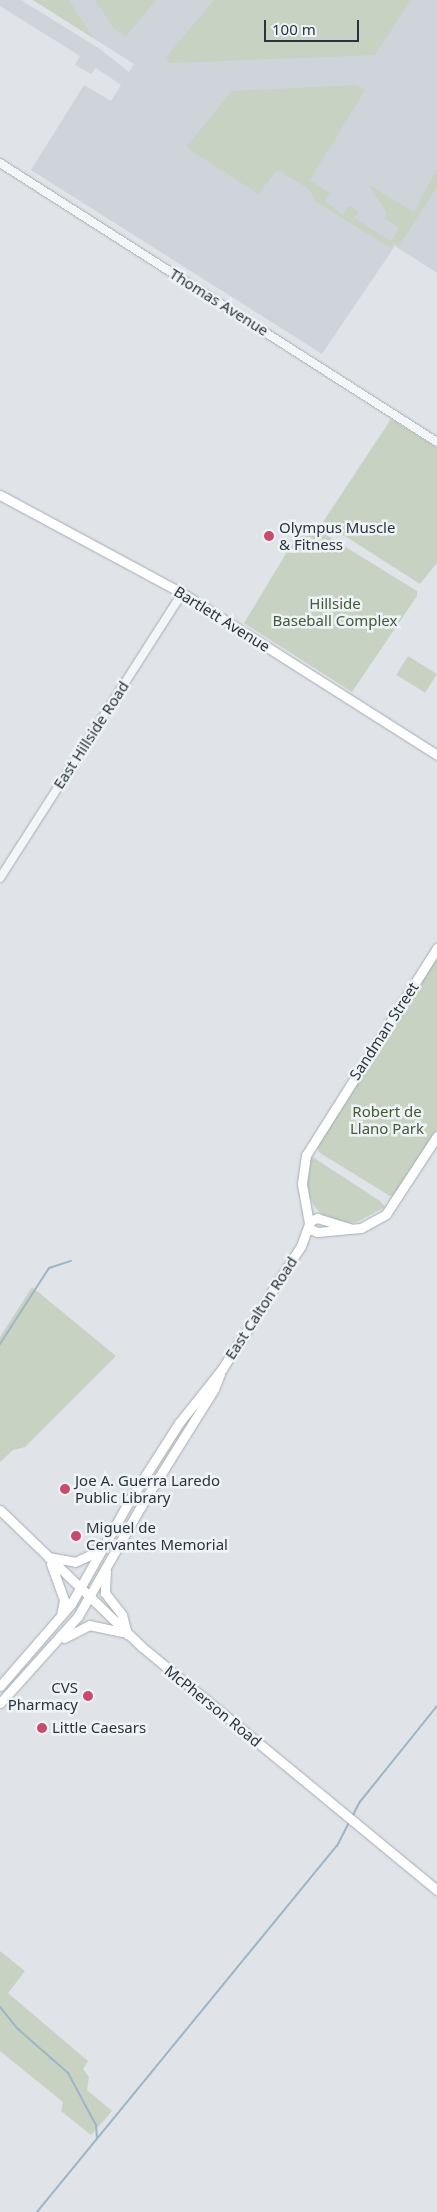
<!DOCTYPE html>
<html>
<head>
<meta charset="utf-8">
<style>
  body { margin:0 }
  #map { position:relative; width:437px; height:2212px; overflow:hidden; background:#e0e4e9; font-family:"Noto Sans",sans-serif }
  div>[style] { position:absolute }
  .built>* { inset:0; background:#ced4da }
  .green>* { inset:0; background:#c7d2c2; transform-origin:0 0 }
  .stream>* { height:2px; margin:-1px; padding:0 1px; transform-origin:1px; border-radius:1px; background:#9cb5c7 }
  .roads { filter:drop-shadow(0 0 1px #a5acb3) drop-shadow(0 0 1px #a5acb3) }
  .tertiary>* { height:8px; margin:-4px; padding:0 4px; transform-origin:4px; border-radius:4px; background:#f3f5f7 }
  .secondary>* { height:9px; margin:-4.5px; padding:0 4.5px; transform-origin:4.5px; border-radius:4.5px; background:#fff }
  .dots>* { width:14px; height:14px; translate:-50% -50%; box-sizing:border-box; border:2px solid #f0f3f6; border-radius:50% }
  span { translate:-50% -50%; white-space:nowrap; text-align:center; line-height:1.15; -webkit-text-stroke:5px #f0f3f6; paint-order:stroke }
  .street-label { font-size:15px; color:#29343f }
  .poi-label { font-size:15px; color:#29343f }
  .left { translate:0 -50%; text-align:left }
  .right { translate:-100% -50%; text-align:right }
  .park-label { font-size:15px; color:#415a37 }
  .scale { position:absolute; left:264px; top:20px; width:95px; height:22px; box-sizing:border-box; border:2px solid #29343f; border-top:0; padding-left:6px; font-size:15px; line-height:18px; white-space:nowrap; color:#29343f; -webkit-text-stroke:4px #f0f3f6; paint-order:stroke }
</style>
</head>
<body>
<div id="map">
  <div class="built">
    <i style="clip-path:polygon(0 0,21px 0,100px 49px,129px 72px,134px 64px,33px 0,437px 0,437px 273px,395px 246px,322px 354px,31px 170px,84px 85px,111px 101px,121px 85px,96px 68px,91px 74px,75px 65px,80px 56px,0 6px)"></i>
  </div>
  <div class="green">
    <i style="clip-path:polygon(33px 0,69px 0,93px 38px)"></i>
    <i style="clip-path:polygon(95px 0,156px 0,126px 36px,114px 29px)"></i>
    <i style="clip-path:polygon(214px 0,411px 0,375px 55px,170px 63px,166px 57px)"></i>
    <i style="clip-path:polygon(356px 85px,365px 90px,310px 180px,330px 193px,325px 201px,343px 215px,349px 206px,359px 212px,354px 218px,391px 241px,399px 228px,384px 218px,387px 213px,369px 185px,414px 212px,437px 168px,437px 187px,399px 246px,394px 243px,391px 248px,316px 202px,309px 189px,277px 170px,258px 194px,186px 147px,232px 91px)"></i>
    <i style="clip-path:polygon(391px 419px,437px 448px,437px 563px,420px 584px,323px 522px)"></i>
    <i style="clip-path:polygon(305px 522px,417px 591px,417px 596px,352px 692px,244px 623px)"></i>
    <i style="left:408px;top:656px;width:34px;height:22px;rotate:32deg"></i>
    <i style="clip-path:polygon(437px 955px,437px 1129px,395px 1195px,390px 1196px,320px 1153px,316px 1147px)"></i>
    <i style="clip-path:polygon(311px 1156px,380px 1201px,385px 1207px,357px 1222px,343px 1223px,325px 1217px,314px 1206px,308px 1192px,306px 1183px)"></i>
    <i style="clip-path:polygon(32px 1287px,116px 1356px,25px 1447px,13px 1450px,0 1462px,0 1337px)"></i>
    <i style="clip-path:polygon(0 1951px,25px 1971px,8px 1993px,88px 2061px,83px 2069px,89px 2077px,87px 2090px,112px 2111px,91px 2135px,61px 2111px,63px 2102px,0 2051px)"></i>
  </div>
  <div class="stream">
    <i style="left:0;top:1344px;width:90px;rotate:-57.2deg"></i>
    <i style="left:49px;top:1268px;width:23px;rotate:-18deg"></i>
    <i style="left:352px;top:1817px;width:16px;rotate:-63deg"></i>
    <i style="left:359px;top:1803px;width:124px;rotate:-51.2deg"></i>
    <i style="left:0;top:2007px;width:28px;rotate:51deg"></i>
    <i style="left:18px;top:2029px;width:67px;rotate:41.3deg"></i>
    <i style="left:68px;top:2073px;width:59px;rotate:61.7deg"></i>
    <i style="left:96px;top:2125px;width:13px;rotate:86deg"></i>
    <i style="left:37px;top:2212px;width:473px;rotate:-50.7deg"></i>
    <i style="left:337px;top:1846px;width:28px;rotate:-63deg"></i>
  </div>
  <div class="roads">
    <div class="tertiary">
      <i style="left:0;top:163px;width:518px;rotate:32.56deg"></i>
      <i style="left:0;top:878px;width:338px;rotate:-57.4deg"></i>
    </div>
    <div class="secondary">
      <i style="left:0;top:495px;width:207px;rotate:28.3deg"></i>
      <i style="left:182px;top:593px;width:302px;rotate:32.4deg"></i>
      <i style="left:437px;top:948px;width:245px;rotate:122.3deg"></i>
      <i style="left:306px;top:1155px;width:29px;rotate:98deg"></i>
      <i style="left:302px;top:1184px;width:46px;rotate:79.9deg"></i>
      <i style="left:310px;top:1229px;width:8px;rotate:23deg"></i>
      <i style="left:317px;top:1232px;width:44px;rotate:-5.2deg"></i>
      <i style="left:361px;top:1228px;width:29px;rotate:-29deg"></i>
      <i style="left:386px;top:1214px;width:93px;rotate:-56.8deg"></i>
      <i style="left:0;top:1510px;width:197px;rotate:44deg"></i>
      <i style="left:142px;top:1647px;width:382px;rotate:39.5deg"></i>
      <i style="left:48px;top:1557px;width:27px;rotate:10deg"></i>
      <i style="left:75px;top:1562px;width:17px;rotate:-25deg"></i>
      <i style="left:90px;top:1555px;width:15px;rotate:-42deg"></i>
      <i style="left:51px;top:1564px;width:38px;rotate:70deg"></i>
      <i style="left:64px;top:1600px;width:15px;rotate:101deg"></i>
      <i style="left:106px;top:1571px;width:22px;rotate:93deg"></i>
      <i style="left:105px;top:1593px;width:28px;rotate:52deg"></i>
      <i style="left:122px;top:1615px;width:20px;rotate:75deg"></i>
      <i style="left:64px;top:1638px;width:28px;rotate:-27deg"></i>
      <i style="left:89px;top:1625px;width:34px;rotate:12deg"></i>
      <i style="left:0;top:1686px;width:108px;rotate:-49.1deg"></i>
      <i style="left:71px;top:1604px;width:122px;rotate:-60.5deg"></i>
      <i style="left:131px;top:1498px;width:89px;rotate:-57.4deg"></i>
      <i style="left:179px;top:1423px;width:69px;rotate:-51.5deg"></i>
      <i style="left:222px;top:1369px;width:146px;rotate:-57.3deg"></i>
      <i style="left:301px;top:1246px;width:27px;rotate:-70deg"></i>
      <i style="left:310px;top:1221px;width:8px;rotate:-23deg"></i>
      <i style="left:317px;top:1218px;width:34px;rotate:17deg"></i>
      <i style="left:0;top:1703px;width:117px;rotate:-48.1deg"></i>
      <i style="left:78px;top:1616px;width:127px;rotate:-60.2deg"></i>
      <i style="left:141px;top:1506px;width:138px;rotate:-58deg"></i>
      <i style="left:214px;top:1389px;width:16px;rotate:-68deg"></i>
    </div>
  </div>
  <div class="dots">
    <i style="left:269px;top:536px;background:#c94a69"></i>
    <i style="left:65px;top:1489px;background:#c94a69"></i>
    <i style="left:76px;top:1536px;background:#c94a69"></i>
    <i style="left:88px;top:1696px;background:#c94a69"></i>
    <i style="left:42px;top:1728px;background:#c94a69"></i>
  </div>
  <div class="street-label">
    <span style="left:219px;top:302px;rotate:32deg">Thomas Avenue</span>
    <span style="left:222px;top:619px;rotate:32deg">Bartlett Avenue</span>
    <span style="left:91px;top:735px;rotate:-57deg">East Hillside Road</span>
    <span style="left:384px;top:1031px;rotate:-57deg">Sandman Street</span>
    <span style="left:261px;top:1308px;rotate:-57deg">East Calton Road</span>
    <span style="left:213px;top:1706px;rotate:39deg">McPherson Road</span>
  </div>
  <div class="poi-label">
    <span class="left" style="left:279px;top:536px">Olympus Muscle<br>&amp; Fitness</span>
    <span class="left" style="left:75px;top:1489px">Joe A. Guerra Laredo<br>Public Library</span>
    <span class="left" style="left:86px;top:1536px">Miguel de<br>Cervantes Memorial</span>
    <span class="right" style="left:78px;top:1696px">CVS<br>Pharmacy</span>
    <span class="left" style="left:52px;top:1728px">Little Caesars</span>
  </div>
  <div class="park-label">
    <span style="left:335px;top:612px">Hillside<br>Baseball Complex</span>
    <span style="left:387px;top:1120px">Robert de<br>Llano Park</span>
  </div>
  <div class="scale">100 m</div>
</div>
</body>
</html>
